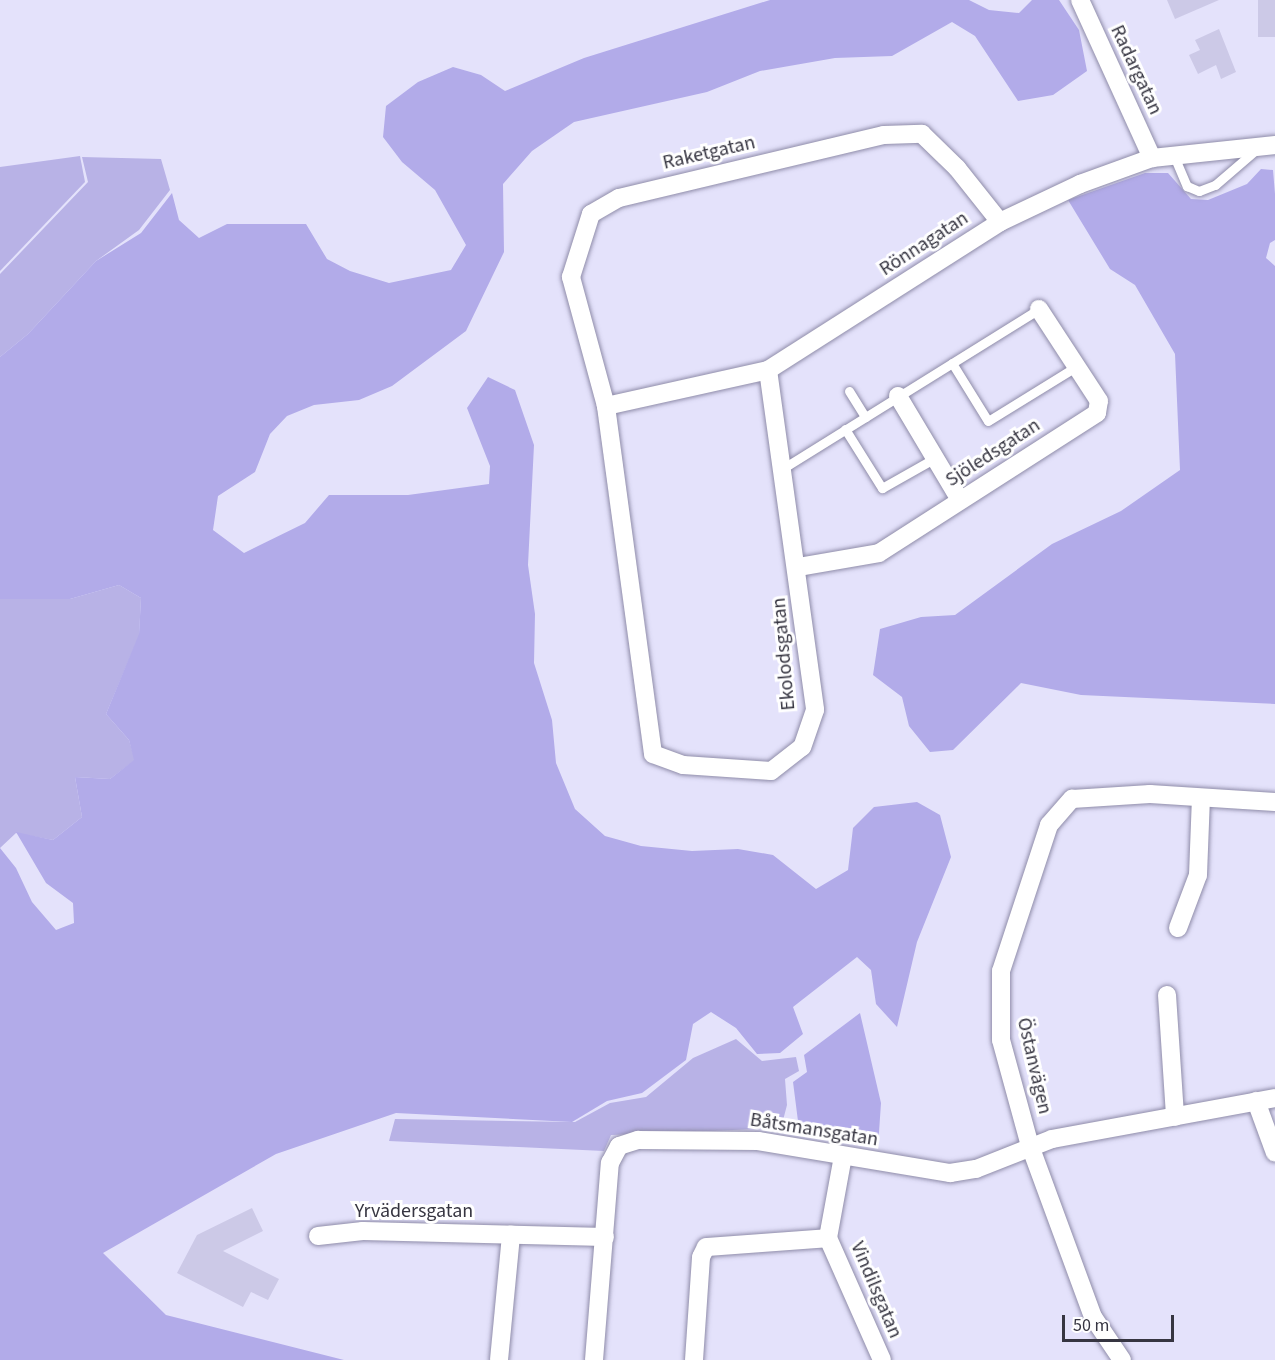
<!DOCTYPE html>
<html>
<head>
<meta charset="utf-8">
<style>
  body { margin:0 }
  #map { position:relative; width:1275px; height:1360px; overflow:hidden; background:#e4e2fb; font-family:"Source Sans 3",sans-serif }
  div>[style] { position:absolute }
  .green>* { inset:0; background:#b8b2e6 }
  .forest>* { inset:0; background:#b2abe9 }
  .building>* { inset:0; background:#ccc9e7; transform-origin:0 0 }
  .roads { filter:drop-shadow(0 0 2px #8f8ca9) drop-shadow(0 0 2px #8f8ca9) }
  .lane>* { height:9px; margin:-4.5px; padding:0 4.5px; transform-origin:4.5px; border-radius:4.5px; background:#fff }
  .street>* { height:18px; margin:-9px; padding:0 9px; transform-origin:9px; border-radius:9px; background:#fff }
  span { translate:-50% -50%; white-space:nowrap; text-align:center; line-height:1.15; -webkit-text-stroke:6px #fff; paint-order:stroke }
  .street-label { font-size:20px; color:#363541 }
  .scale { position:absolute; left:1062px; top:1315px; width:112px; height:27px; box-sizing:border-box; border:3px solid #363541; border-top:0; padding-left:8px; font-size:18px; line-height:21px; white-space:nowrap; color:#363541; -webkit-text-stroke:4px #fff; paint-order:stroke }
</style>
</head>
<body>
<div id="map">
  <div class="green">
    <i style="clip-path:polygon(80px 156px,85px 182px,0 271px,0 167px)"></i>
    <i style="clip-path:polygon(82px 157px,161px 159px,170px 190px,139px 230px,96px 261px,28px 334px,0 357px,0 274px,88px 182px)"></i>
    <i style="clip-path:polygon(119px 585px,141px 598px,139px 636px,106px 714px,129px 740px,135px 760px,110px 779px,75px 777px,82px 817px,53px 840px,16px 833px,0 848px,0 599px,70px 599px)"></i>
    <i style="clip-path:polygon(736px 1039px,762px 1061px,796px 1057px,799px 1071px,785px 1079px,787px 1105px,781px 1128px,611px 1135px,604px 1151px,389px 1141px,395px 1119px,575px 1122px,610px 1103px,646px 1097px,693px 1058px)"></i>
  </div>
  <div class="forest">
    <i style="clip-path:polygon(770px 0,969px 0,989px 10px,1019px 13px,1032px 0,1059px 0,1079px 30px,1087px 71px,1053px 95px,1018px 101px,975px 36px,952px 22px,892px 56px,835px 58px,760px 71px,707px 92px,574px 122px,532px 151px,503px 184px,504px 252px,466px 331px,392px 386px,359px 400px,314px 405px,287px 416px,270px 434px,255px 472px,218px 496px,213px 530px,244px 553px,305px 523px,329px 495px,408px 495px,489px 484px,490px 466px,467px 408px,488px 377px,515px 390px,534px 445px,528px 565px,535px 614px,534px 663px,552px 720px,556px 763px,575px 809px,605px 836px,641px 846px,692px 851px,738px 849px,773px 855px,816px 889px,848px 870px,853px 828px,874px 807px,917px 802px,940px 815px,951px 857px,917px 942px,897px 1027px,876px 1004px,871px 970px,857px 957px,793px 1007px,803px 1034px,780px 1053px,757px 1054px,736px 1028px,711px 1012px,693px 1024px,686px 1060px,642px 1093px,607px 1101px,572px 1122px,396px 1113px,276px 1154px,103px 1253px,166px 1315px,344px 1360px,0 1360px,0 848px,16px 868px,32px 902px,56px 930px,74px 923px,73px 903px,46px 883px,16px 832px,53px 840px,82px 817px,75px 777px,110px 779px,134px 760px,129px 740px,106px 714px,139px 634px,141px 598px,119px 585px,70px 599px,0 599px,0 357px,28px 334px,96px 261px,141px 233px,172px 193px,179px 220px,199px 238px,227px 224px,306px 224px,327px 259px,350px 271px,389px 283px,451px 270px,466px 245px,435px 190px,402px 162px,383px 137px,386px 106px,418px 82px,453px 67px,481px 75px,505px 91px,584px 58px)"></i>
    <i style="clip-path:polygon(1261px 169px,1273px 170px,1275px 194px,1275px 240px,1270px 243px,1266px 258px,1275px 266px,1275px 704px,1081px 695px,1021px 683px,953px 750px,930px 752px,909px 726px,902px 697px,873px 675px,880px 629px,921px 617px,955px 615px,1052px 544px,1121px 511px,1180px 470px,1175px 354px,1135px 285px,1110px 269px,1068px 200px,1145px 173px,1168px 173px,1191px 199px,1208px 200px,1247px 184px)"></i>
    <i style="clip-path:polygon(860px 1013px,881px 1103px,878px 1147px,799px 1129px,793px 1082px,807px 1072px,804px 1055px)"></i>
  </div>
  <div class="building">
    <i style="clip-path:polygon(1167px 0,1219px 0,1175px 19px)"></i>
    <i style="left:1258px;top:0;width:17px;height:37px"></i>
    <i style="clip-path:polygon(1219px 29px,1236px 72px,1221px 79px,1216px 65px,1198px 74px,1189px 55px,1200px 50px,1195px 40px)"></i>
    <i style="clip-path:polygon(252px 1208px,263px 1231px,223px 1251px,279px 1279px,268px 1300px,251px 1292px,243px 1307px,177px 1273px,197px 1235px)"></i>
  </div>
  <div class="roads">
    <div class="lane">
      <i style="left:1174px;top:156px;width:33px;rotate:67deg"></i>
      <i style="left:1187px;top:186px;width:13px;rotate:23deg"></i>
      <i style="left:1199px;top:191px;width:17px;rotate:-21deg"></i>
      <i style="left:1215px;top:185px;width:55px;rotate:-40.6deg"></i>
      <i style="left:952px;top:363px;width:68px;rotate:58.2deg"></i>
      <i style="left:988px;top:421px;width:105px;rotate:-31.7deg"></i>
      <i style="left:849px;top:391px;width:31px;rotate:58deg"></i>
      <i style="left:845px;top:429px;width:70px;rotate:57.9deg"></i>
      <i style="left:882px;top:488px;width:61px;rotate:-29.5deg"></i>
      <i style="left:782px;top:469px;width:303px;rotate:-31.9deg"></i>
    </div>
    <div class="street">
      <i style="left:1080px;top:0;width:174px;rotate:65.5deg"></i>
      <i style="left:768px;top:370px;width:343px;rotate:82.1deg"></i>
      <i style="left:815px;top:710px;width:39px;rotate:109deg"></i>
      <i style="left:802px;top:747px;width:39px;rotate:142deg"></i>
      <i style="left:771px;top:771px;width:88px;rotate:-176.1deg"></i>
      <i style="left:683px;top:765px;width:32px;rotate:-160deg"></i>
      <i style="left:653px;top:754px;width:351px;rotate:-97.7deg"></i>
      <i style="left:606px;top:406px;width:134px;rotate:-105.2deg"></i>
      <i style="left:571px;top:277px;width:66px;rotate:-72.4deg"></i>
      <i style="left:591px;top:214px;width:32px;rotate:-30deg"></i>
      <i style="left:619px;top:198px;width:272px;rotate:-13.4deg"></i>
      <i style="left:884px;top:135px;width:38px;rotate:-2deg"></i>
      <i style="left:922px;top:134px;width:49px;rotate:44.2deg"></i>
      <i style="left:957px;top:168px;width:69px;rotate:51.5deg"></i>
      <i style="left:898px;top:396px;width:121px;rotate:59.2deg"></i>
      <i style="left:606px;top:406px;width:166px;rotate:-12.5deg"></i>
      <i style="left:768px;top:370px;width:275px;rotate:-32.5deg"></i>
      <i style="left:1000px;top:222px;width:89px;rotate:-25.4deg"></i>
      <i style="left:1080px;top:184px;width:77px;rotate:-19.9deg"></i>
      <i style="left:1152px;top:158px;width:124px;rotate:-6deg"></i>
      <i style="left:798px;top:567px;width:82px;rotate:-9.8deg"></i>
      <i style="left:879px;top:553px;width:259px;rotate:-32.7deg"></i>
      <i style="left:1097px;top:413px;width:12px;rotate:-81deg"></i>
      <i style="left:1099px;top:401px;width:110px;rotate:-123.1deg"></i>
      <i style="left:1178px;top:928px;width:57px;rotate:-69.3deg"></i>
      <i style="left:1198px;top:875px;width:77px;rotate:-87.8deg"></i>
      <i style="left:1167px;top:995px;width:122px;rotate:86.2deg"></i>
      <i style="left:1256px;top:1101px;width:55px;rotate:69.9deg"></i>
      <i style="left:843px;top:1156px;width:83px;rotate:100.4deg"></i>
      <i style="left:828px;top:1238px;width:133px;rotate:66.1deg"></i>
      <i style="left:318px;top:1236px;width:45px;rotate:-6.3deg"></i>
      <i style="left:363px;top:1231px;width:242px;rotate:1.4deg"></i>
      <i style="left:499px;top:1360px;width:126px;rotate:-84.5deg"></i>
      <i style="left:594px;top:1360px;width:198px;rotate:-85.4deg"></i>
      <i style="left:610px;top:1163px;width:19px;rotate:-62deg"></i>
      <i style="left:619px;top:1146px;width:20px;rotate:-18deg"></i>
      <i style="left:638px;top:1140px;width:120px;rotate:0.5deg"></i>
      <i style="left:758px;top:1141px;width:195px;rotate:9.5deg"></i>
      <i style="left:950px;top:1173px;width:26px;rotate:-9deg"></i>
      <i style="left:976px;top:1169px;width:82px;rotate:-21.5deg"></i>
      <i style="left:1052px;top:1139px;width:227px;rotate:-10.4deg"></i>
      <i style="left:694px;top:1360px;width:103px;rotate:-86.1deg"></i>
      <i style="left:701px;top:1257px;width:11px;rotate:-63deg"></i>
      <i style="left:706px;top:1247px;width:122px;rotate:-4.2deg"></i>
      <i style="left:1122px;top:1360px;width:52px;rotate:-124deg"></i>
      <i style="left:1093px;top:1317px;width:182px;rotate:-110.2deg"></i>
      <i style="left:1030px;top:1146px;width:110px;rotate:-105.3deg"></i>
      <i style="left:1001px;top:1040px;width:69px;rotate:-90deg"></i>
      <i style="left:1001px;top:971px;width:154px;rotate:-71.8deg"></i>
      <i style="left:1049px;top:825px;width:35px;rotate:-49deg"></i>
      <i style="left:1072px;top:799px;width:78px;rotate:-3.7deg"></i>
      <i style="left:1150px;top:794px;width:125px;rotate:3.7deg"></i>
    </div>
  </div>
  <div class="street-label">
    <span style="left:1136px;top:70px;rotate:65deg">Radargatan</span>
    <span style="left:709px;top:153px;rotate:-13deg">Raketgatan</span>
    <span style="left:924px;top:244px;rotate:-33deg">Rönnagatan</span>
    <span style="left:993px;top:453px;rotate:-33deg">Sjöledsgatan</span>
    <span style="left:784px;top:654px;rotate:-95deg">Ekolodsgatan</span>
    <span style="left:1034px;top:1066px;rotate:77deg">Östanvägen</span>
    <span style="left:814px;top:1130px;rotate:9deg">Båtsmansgatan</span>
    <span style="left:414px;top:1211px">Yrvädersgatan</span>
    <span style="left:876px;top:1290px;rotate:67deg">Vindilsgatan</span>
  </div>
  <div class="scale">50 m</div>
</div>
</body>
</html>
